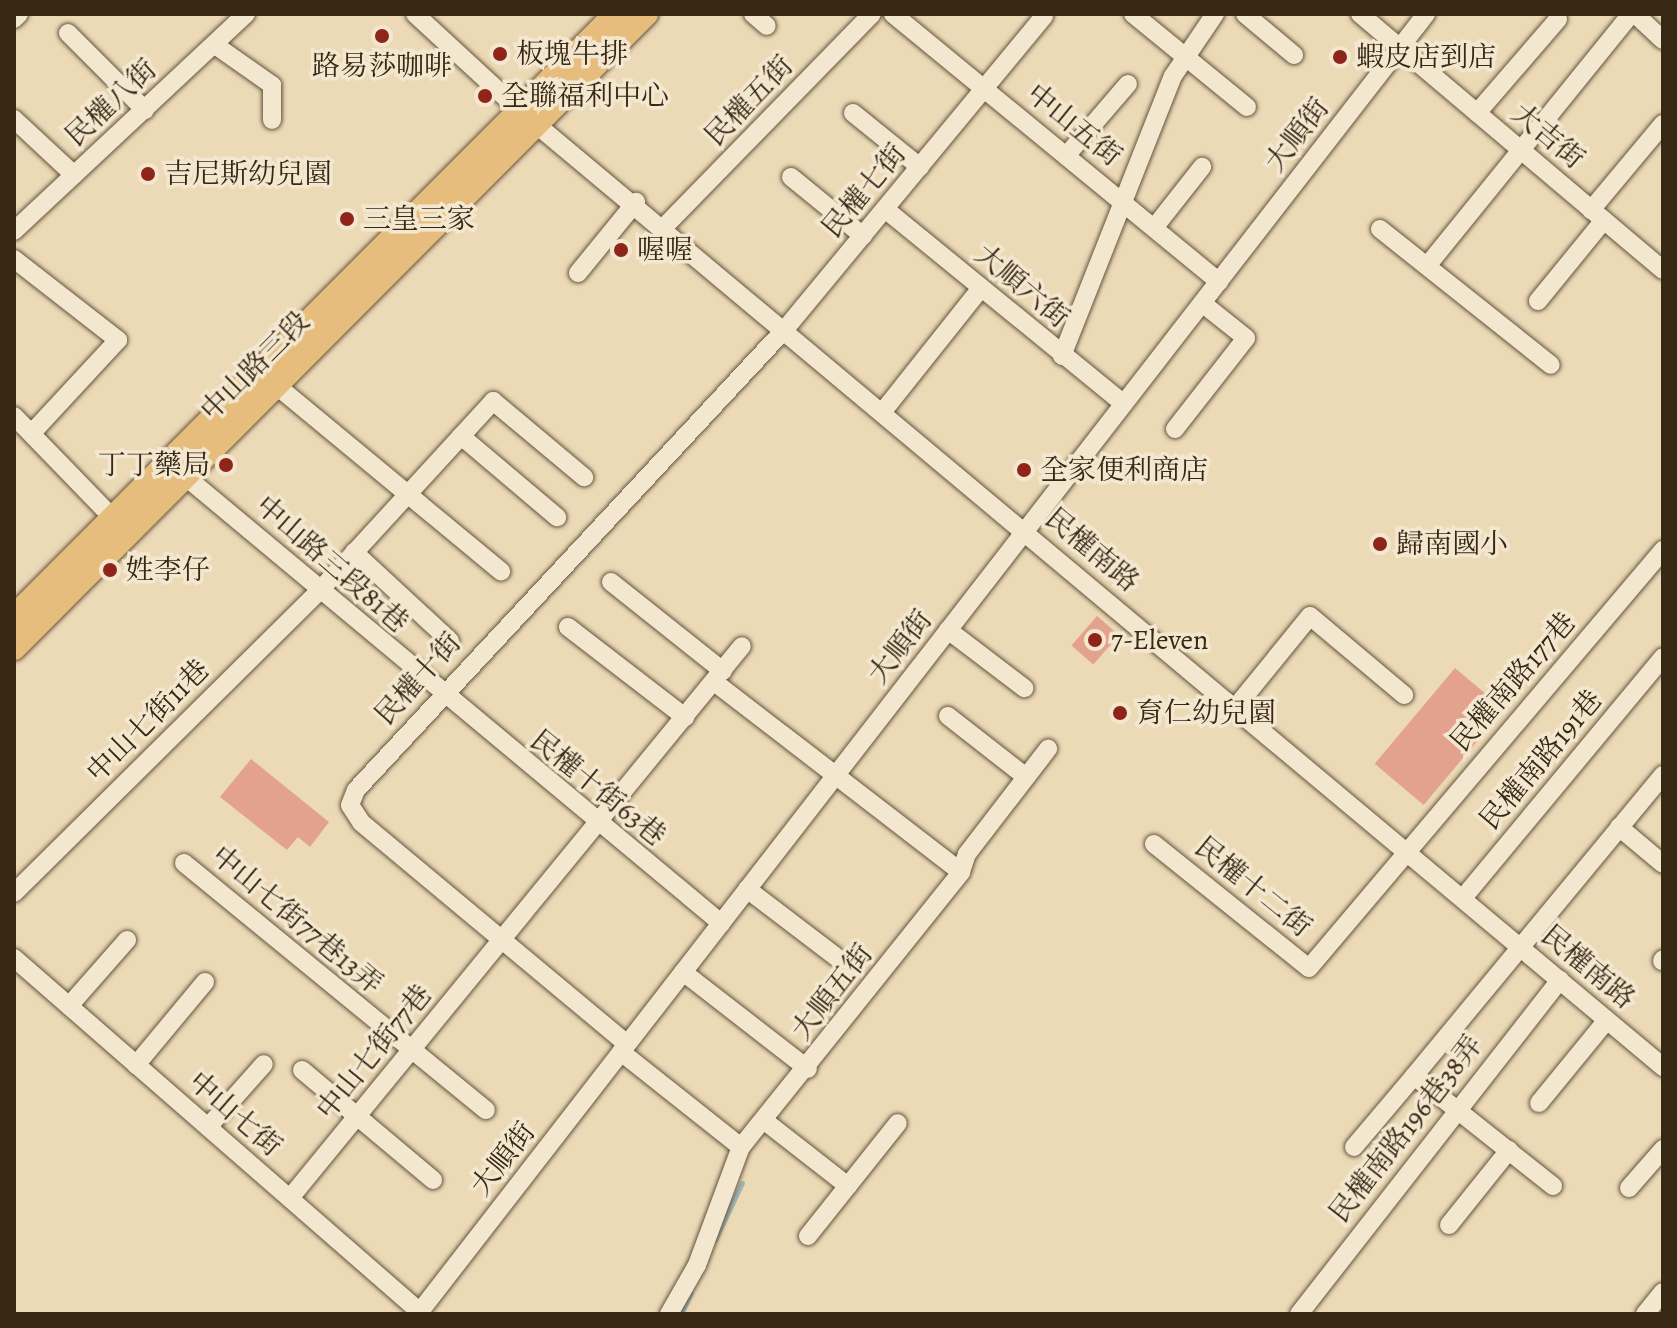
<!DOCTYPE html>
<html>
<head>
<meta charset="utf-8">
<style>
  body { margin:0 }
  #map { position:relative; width:1677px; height:1328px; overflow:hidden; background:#ecdab7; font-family:Alegreya,"Noto Serif TC",serif }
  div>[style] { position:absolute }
  .stream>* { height:5px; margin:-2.5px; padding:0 2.5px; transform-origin:2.5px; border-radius:2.5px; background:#9fb7ba }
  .building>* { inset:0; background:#e3a28e; transform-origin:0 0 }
  .roads { filter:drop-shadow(0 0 2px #64543d) drop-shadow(0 0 2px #64543d) }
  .minor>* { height:18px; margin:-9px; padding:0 9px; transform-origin:9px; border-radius:9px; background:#f3e7d0 }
  .major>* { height:24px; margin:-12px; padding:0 12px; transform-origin:12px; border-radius:12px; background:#e6bd7c }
  .dots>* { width:22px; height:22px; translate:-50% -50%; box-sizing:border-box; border:4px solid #f3e7d0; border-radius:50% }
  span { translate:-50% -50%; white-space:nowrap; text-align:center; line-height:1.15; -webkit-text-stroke:7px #f3e7d0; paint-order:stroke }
  .poi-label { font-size:28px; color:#372814 }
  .left { translate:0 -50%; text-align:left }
  .right { translate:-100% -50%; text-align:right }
  .street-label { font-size:28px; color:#372814 }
  .frame { position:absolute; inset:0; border:16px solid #372814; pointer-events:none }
</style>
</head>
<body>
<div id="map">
  <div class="stream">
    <i style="left:715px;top:1240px;width:63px;rotate:-64.7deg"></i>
    <i style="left:681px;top:1314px;width:23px;rotate:-65deg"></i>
  </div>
  <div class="building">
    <i style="left:1097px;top:616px;width:29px;height:39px;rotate:41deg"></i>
    <i style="left:1455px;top:668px;width:64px;height:125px;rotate:40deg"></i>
    <i style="clip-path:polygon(251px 759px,329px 822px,310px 847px,298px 837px,287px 850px,220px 797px)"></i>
  </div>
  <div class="roads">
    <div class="minor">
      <i style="left:415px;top:14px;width:142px;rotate:42.7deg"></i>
      <i style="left:519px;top:110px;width:1492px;rotate:39.91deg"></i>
      <i style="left:753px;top:14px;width:18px;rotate:41deg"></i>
      <i style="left:893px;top:14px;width:422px;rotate:39.4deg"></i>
      <i style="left:1133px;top:14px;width:147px;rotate:39.2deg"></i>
      <i style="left:1245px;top:14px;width:64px;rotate:39.9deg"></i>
      <i style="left:1360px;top:14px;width:397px;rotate:40.2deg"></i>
      <i style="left:1635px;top:14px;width:38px;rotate:43deg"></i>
      <i style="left:14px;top:19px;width:7px;rotate:-45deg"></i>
      <i style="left:68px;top:33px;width:109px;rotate:45deg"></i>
      <i style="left:215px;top:45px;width:70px;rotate:35.1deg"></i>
      <i style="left:272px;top:85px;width:35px;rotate:90deg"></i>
      <i style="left:853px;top:113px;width:86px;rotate:38.9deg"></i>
      <i style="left:1477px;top:113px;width:124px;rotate:-49.2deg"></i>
      <i style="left:14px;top:119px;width:82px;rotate:43deg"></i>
      <i style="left:1066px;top:156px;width:95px;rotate:-49.3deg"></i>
      <i style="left:791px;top:177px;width:93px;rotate:39.3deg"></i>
      <i style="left:885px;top:209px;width:308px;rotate:39.2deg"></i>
      <i style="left:1591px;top:210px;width:112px;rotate:-50.1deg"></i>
      <i style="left:665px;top:226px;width:296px;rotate:-45.7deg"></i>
      <i style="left:1154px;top:228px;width:78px;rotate:-51.8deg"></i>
      <i style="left:1380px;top:229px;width:218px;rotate:38.5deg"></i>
      <i style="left:14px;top:231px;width:318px;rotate:-43.1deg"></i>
      <i style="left:14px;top:259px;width:132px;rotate:37.9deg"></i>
      <i style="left:118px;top:340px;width:127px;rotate:132.8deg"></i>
      <i style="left:1427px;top:266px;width:324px;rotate:-51deg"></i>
      <i style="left:578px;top:273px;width:92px;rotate:-50.8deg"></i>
      <i style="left:1538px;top:301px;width:104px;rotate:-50.8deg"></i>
      <i style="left:1062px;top:356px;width:301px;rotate:-68.4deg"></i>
      <i style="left:1173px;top:76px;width:75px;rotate:-55.9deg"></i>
      <i style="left:277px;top:386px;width:291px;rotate:39.6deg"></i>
      <i style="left:884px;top:410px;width:156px;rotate:-51.5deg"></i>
      <i style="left:14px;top:416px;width:142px;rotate:45.9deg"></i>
      <i style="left:1175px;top:429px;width:115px;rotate:-52deg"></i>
      <i style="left:1246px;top:338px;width:56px;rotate:-141.5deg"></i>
      <i style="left:461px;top:436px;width:126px;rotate:40.2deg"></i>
      <i style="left:186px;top:477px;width:697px;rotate:39.82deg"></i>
      <i style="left:354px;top:552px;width:131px;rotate:42.8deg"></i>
      <i style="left:611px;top:582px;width:143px;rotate:38.5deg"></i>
      <i style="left:568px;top:627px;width:148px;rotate:37.6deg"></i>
      <i style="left:948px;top:630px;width:96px;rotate:37.3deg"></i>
      <i style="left:1236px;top:707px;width:117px;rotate:-50.9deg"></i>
      <i style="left:1310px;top:616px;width:123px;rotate:40deg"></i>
      <i style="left:948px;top:716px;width:99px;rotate:38deg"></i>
      <i style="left:1619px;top:827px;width:57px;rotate:40.1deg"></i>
      <i style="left:1154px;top:844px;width:198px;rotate:38.7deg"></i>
      <i style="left:1309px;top:968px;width:548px;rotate:-49.74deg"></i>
      <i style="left:184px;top:863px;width:390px;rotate:39.3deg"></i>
      <i style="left:961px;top:872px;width:19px;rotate:-72deg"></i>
      <i style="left:967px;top:854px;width:133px;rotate:-52.4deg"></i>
      <i style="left:747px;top:889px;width:111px;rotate:37.3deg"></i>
      <i style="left:14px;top:893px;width:432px;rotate:-44.7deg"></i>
      <i style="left:321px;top:589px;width:255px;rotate:-47.5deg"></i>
      <i style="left:493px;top:401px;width:119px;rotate:39.9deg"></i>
      <i style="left:1463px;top:898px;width:313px;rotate:-50.3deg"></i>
      <i style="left:14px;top:958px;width:539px;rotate:41.09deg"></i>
      <i style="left:1662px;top:961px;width:2px;rotate:-63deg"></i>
      <i style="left:683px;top:972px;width:158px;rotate:37.8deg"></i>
      <i style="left:69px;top:1006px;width:88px;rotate:-48.7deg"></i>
      <i style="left:627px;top:1044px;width:346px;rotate:-140.2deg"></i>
      <i style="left:361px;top:822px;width:20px;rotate:-123deg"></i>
      <i style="left:350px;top:805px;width:16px;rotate:-68deg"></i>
      <i style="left:356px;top:790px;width:631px;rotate:-47.05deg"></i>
      <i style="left:786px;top:328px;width:405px;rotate:-50.4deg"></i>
      <i style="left:621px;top:1052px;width:153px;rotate:38.4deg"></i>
      <i style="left:741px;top:1147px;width:352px;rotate:-51.3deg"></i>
      <i style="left:961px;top:872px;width:312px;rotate:-142.4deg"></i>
      <i style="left:136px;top:1065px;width:108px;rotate:-50.3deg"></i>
      <i style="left:302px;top:1070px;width:171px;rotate:40deg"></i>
      <i style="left:1539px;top:1103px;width:107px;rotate:-50.7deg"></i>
      <i style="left:766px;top:1122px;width:104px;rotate:38deg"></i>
      <i style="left:208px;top:1127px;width:84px;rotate:-48.4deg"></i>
      <i style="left:1354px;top:1147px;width:93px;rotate:-49.8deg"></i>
      <i style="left:1553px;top:1186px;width:177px;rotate:-141.6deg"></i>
      <i style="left:1414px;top:1076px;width:391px;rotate:-50.4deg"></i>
      <i style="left:1629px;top:1188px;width:52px;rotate:-48.9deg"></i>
      <i style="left:290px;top:1198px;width:713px;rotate:-50.69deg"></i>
      <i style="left:1449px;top:1225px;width:96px;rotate:-51.3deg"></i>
      <i style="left:808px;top:1236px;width:144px;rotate:-51.5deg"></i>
      <i style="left:418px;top:1314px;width:1645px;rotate:-52.21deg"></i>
      <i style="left:669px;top:1314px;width:56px;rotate:-60.3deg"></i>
      <i style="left:697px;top:1265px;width:126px;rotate:-69.6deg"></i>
      <i style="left:1299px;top:1314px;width:424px;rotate:-52deg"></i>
      <i style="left:1645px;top:1314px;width:28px;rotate:-51deg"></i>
    </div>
    <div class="major">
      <i style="left:14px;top:617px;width:852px;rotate:-45.05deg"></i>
      <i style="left:14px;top:648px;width:895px;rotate:-45.09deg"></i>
    </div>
  </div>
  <div class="dots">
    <i style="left:382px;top:36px;background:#8f2418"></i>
    <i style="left:500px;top:54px;background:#8f2418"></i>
    <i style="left:1340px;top:57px;background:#8f2418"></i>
    <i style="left:485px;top:96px;background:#8f2418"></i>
    <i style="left:148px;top:174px;background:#8f2418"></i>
    <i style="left:347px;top:219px;background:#8f2418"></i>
    <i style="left:621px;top:250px;background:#8f2418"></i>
    <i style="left:226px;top:465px;background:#8f2418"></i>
    <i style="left:1024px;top:470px;background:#8f2418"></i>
    <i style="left:1380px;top:544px;background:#8f2418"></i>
    <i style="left:110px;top:570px;background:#8f2418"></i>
    <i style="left:1095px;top:640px;background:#8f2418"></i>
    <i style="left:1120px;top:713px;background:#8f2418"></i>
  </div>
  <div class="poi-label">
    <span class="left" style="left:516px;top:54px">板塊牛排</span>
    <span class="left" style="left:1356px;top:57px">蝦皮店到店</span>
    <span style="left:382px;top:66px">路易莎咖啡</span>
    <span class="left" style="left:501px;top:96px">全聯福利中心</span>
    <span class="left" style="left:164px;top:174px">吉尼斯幼兒園</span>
    <span class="left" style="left:363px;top:219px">三皇三家</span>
    <span class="left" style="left:637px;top:250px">喔喔</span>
    <span class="right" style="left:210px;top:465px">丁丁藥局</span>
    <span class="left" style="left:1040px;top:470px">全家便利商店</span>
    <span class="left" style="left:1396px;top:544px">歸南國小</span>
    <span class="left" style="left:126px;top:570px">姓李仔</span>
    <span class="left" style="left:1111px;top:640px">7-Eleven</span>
    <span class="left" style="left:1136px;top:713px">育仁幼兒園</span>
  </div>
  <div class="street-label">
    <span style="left:749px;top:101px;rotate:-46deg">民權五街</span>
    <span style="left:111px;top:103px;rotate:-43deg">民權八街</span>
    <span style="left:1074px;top:125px;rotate:39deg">中山五街</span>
    <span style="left:1297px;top:135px;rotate:-52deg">大順街</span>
    <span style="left:1548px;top:136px;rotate:40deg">大吉街</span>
    <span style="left:864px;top:191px;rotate:-50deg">民權七街</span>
    <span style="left:1022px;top:286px;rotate:40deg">大順六街</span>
    <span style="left:255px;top:366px;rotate:-45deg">中山路三段</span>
    <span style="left:1092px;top:550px;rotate:40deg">民權南路</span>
    <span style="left:332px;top:564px;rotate:41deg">中山路三段81巷</span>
    <span style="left:900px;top:647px;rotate:-52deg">大順街</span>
    <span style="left:418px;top:679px;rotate:-48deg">民權十街</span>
    <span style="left:1513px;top:682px;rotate:-49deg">民權南路177巷</span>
    <span style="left:148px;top:721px;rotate:-45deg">中山七街11巷</span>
    <span style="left:1541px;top:760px;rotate:-50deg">民權南路191巷</span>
    <span style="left:598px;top:788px;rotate:39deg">民權十街63巷</span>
    <span style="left:1253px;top:887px;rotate:39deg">民權十二街</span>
    <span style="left:297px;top:920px;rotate:40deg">中山七街77巷13弄</span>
    <span style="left:1588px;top:967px;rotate:40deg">民權南路</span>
    <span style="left:832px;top:992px;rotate:-52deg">大順五街</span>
    <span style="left:374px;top:1052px;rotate:-51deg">中山七街77巷</span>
    <span style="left:235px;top:1114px;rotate:41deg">中山七街</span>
    <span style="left:1406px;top:1129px;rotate:-52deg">民權南路196巷38弄</span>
    <span style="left:503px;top:1159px;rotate:-52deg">大順街</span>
  </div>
  <div class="frame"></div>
</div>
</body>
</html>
